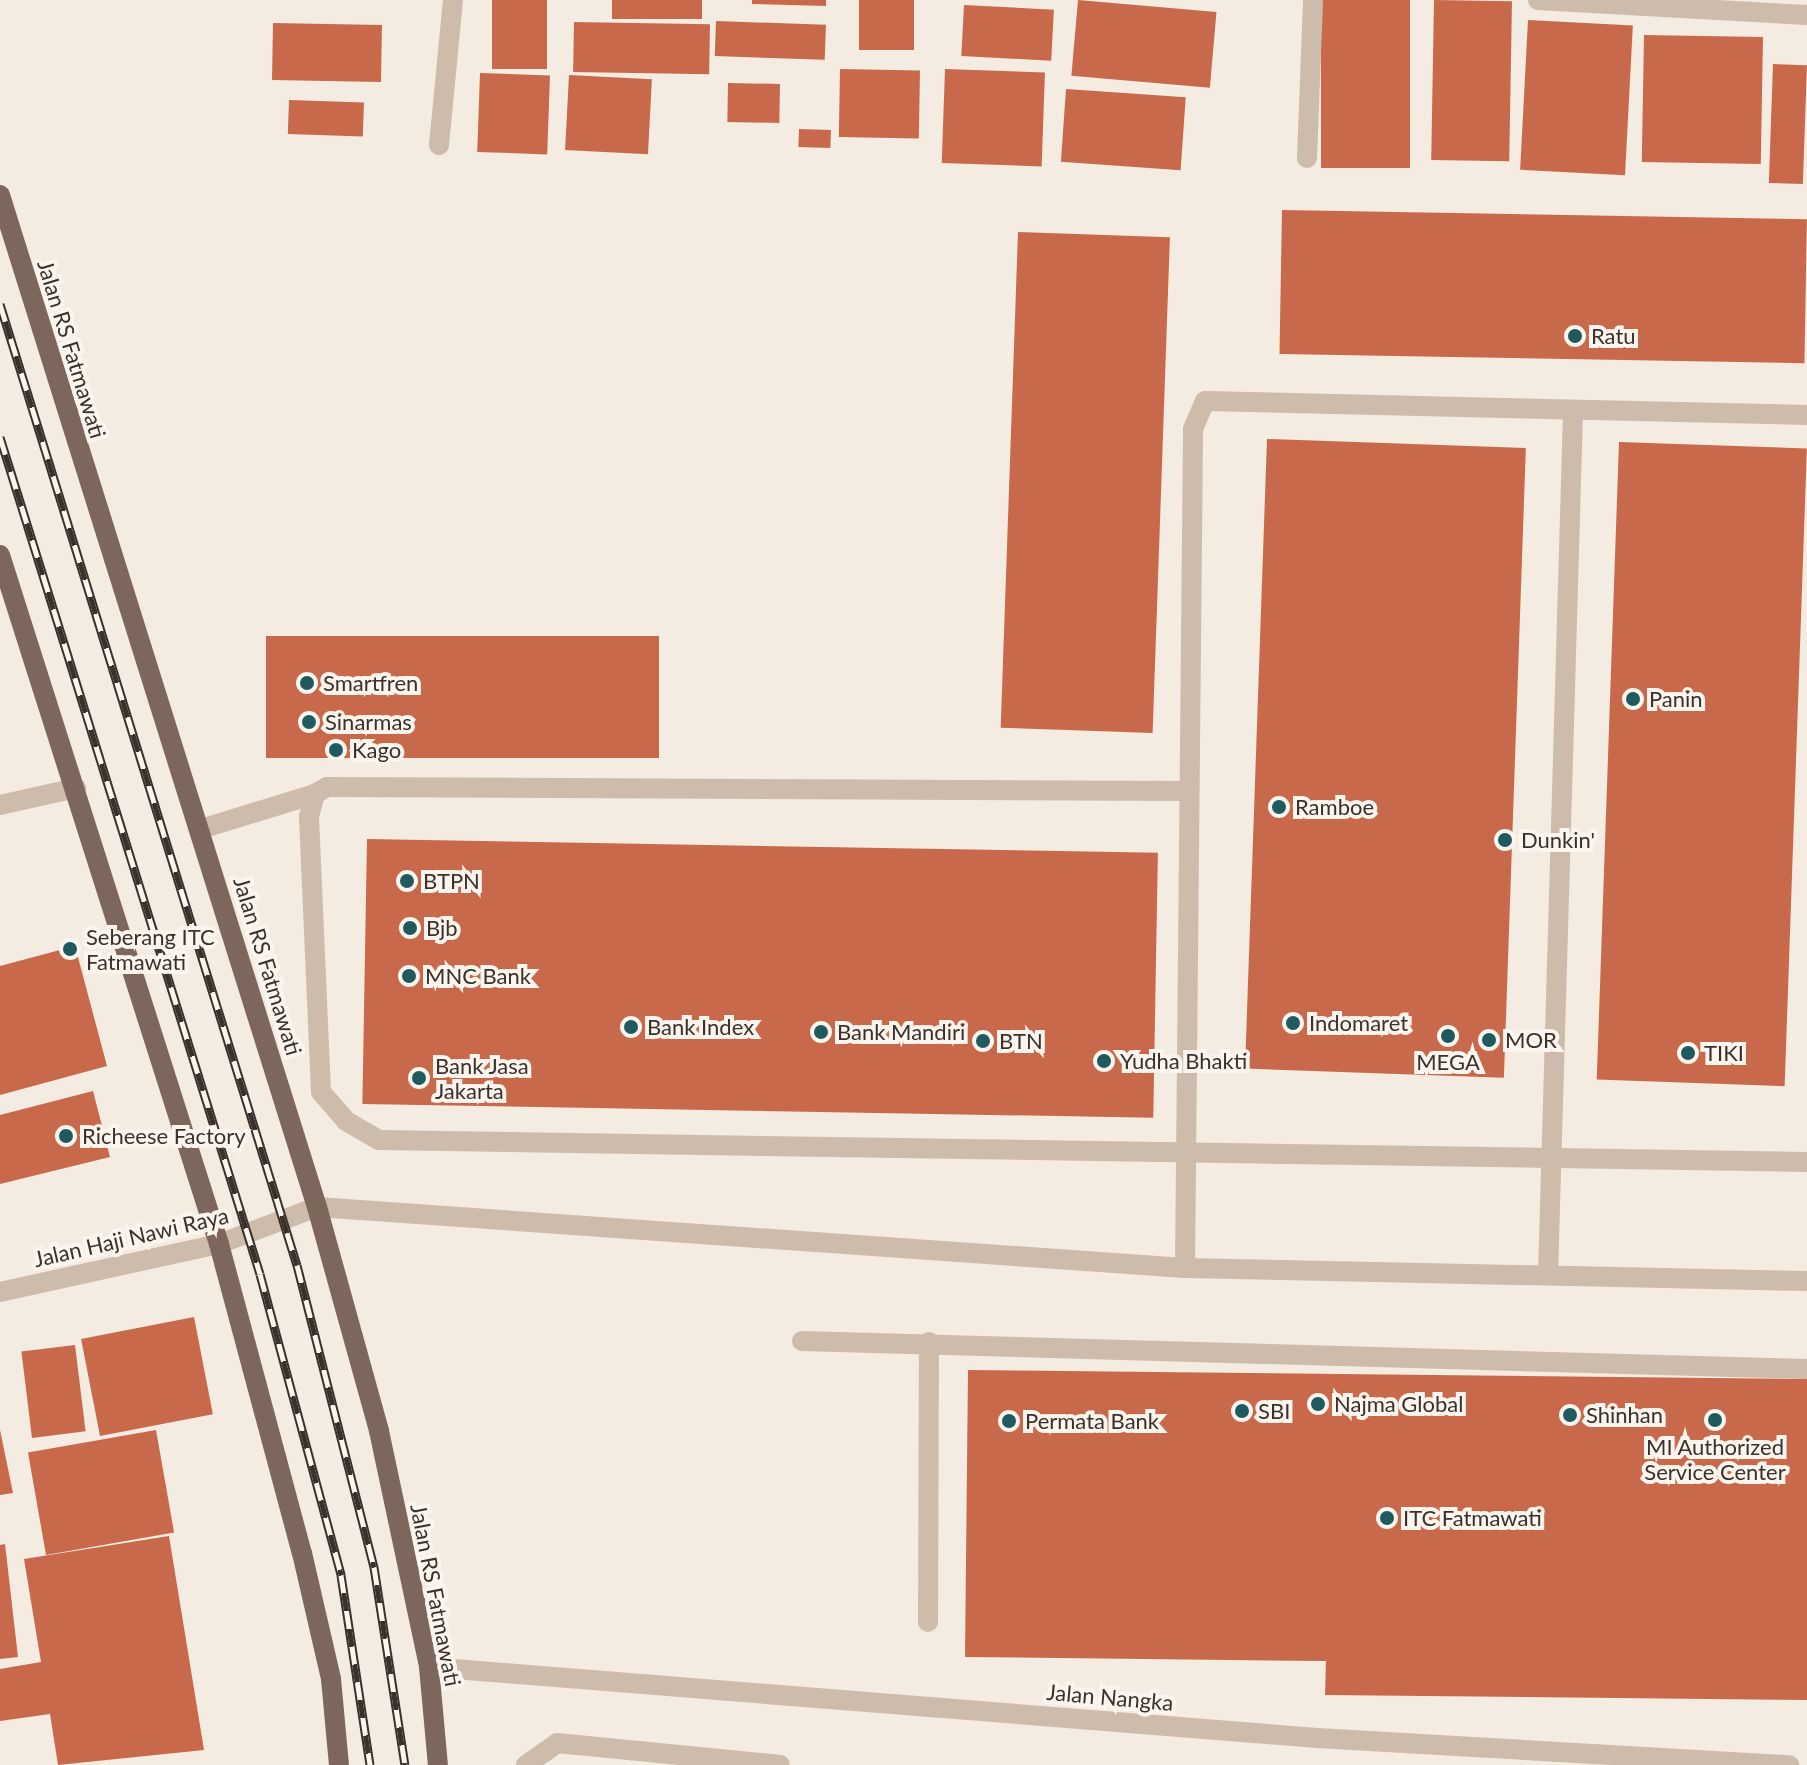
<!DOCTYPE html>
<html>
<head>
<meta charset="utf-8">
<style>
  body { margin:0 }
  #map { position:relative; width:1807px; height:1765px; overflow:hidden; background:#f4ebe1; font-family:Lato,sans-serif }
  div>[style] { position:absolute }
  .building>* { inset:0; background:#c8694b; transform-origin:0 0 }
  .service>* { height:20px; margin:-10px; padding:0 10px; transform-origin:10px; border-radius:10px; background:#cdbbac }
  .minor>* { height:20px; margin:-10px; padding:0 10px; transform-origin:10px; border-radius:10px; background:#cdbbac }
  .tertiary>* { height:20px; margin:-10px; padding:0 10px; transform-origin:10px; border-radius:10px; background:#cdbbac }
  .primary>* { height:20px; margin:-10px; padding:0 10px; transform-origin:10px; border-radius:10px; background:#7d675c }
  .rail>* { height:9px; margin-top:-4.5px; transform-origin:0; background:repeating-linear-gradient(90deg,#fbf5ee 0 18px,#3b302b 0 36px); box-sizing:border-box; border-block:2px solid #3b302b }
  .dots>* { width:22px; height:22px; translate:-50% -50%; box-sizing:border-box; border:4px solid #fbf5ee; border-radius:50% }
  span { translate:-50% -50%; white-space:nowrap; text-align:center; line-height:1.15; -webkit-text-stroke:8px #fbf5ee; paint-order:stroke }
  .poi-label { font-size:22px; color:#3b302b }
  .left { translate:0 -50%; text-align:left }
  .street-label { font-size:22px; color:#3b302b }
</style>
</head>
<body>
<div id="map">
  <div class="building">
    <i style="left:492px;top:0;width:55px;height:69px"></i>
    <i style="left:612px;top:0;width:90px;height:19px"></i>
    <i style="clip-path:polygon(752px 0,826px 0,826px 6px,752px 4px)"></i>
    <i style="left:859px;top:0;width:55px;height:50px"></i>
    <i style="left:1078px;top:0;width:139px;height:76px;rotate:5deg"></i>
    <i style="left:1321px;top:0;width:89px;height:168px"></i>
    <i style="left:1434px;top:0;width:78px;height:160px;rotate:1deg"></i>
    <i style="left:964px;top:5px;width:90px;height:51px;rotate:3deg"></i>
    <i style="left:1528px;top:20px;width:105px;height:150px;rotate:3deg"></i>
    <i style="left:716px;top:21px;width:110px;height:35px;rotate:2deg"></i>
    <i style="left:574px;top:22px;width:136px;height:50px;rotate:1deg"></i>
    <i style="left:273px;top:23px;width:109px;height:57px;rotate:1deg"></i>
    <i style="left:1644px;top:35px;width:119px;height:127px;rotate:1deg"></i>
    <i style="left:1773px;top:64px;width:34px;height:119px;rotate:2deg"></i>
    <i style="left:840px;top:69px;width:80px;height:68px;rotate:1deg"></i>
    <i style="left:945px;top:69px;width:100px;height:94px;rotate:2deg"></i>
    <i style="left:480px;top:73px;width:70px;height:79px;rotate:2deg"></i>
    <i style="left:569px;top:75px;width:83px;height:75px;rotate:3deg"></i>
    <i style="left:728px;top:83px;width:52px;height:39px;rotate:1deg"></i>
    <i style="left:1066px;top:89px;width:120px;height:73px;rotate:4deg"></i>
    <i style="left:289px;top:100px;width:75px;height:34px;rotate:2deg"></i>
    <i style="left:799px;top:129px;width:32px;height:18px;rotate:2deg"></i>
    <i style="left:1282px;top:210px;width:525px;height:144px;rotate:1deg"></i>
    <i style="left:1018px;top:232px;width:152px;height:496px;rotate:2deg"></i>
    <i style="left:1267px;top:439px;width:259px;height:630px;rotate:2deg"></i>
    <i style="left:1619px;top:442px;width:188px;height:638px;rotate:2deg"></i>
    <i style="left:659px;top:636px;width:122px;height:393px;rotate:90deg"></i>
    <i style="left:367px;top:839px;width:791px;height:265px;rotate:1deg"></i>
    <i style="clip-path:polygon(75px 946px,107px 1066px,0 1095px,0 966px)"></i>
    <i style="clip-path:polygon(93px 1091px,110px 1157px,0 1184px,0 1115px)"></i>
    <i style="left:194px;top:1317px;width:99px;height:115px;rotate:79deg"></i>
    <i style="left:75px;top:1345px;width:87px;height:54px;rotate:83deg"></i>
    <i style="clip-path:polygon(968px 1370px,1807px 1379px,1807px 1700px,1325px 1695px,1326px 1661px,965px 1657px)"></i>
    <i style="clip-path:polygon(0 1430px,13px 1493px,0 1495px)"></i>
    <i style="left:156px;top:1430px;width:104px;height:130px;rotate:80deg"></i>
    <i style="clip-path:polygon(169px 1536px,204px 1750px,58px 1765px,50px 1714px,0 1721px,0 1669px,41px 1662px,24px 1559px)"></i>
    <i style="clip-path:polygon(5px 1544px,18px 1657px,0 1659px,0 1545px)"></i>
  </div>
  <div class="service">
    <i style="left:1189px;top:791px;width:862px;rotate:-179.73deg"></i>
    <i style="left:327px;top:787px;width:14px;rotate:150deg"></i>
    <i style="left:315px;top:794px;width:24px;rotate:105deg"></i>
    <i style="left:309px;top:817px;width:275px;rotate:87.5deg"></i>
    <i style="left:321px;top:1092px;width:38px;rotate:49deg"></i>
    <i style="left:346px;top:1121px;width:38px;rotate:30deg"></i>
    <i style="left:379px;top:1140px;width:1428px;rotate:0.88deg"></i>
    <i style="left:201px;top:829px;width:119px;rotate:-17.1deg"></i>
    <i style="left:317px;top:1207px;width:870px;rotate:4.02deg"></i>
    <i style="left:1185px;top:1268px;width:622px;rotate:1.2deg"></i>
    <i style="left:1185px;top:1268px;width:839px;rotate:-89.45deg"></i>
    <i style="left:1193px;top:429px;width:30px;rotate:-67deg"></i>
    <i style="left:1205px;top:401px;width:602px;rotate:1.33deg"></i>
    <i style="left:1548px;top:1275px;width:865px;rotate:-88.34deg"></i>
    <i style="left:802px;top:1341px;width:1005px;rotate:1.6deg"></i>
    <i style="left:928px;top:1622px;width:280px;rotate:-89.8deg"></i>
    <i style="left:526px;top:1765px;width:38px;rotate:-35deg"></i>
    <i style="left:557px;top:1743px;width:224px;rotate:5.6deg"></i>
  </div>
  <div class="minor">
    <i style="left:1538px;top:0;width:269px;rotate:3.2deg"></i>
    <i style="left:439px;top:145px;width:146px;rotate:-84.5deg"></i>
    <i style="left:1307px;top:158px;width:158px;rotate:-87.8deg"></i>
    <i style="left:0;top:805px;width:78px;rotate:-12.6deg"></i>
    <i style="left:429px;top:1667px;width:891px;rotate:4.57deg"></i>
    <i style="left:1317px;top:1738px;width:473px;rotate:3.3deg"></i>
  </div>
  <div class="tertiary">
    <i style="left:0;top:1292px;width:224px;rotate:-12.4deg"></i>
    <i style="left:219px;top:1244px;width:105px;rotate:-20.7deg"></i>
  </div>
  <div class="primary">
    <i style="left:0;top:195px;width:1060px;rotate:72.61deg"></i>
    <i style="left:317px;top:1207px;width:232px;rotate:74.5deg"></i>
    <i style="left:379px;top:1431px;width:241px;rotate:78deg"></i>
    <i style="left:429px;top:1667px;width:98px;rotate:84.8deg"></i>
    <i style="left:0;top:555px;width:723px;rotate:72.37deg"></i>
    <i style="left:219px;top:1244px;width:320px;rotate:75deg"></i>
    <i style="left:302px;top:1553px;width:129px;rotate:77deg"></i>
    <i style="left:331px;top:1679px;width:86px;rotate:84.7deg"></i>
  </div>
  <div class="rail">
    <i style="left:0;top:304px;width:1006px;rotate:72.83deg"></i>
    <i style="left:297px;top:1265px;width:312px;rotate:75.7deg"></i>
    <i style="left:374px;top:1567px;width:200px;rotate:81.1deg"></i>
    <i style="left:0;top:437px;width:876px;rotate:72.74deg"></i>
    <i style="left:260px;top:1274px;width:312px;rotate:74.9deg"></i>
    <i style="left:341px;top:1575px;width:192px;rotate:81.3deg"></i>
  </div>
  <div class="dots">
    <i style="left:1575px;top:336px;background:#1f5a5e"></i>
    <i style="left:307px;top:683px;background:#1f5a5e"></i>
    <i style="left:1633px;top:699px;background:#1f5a5e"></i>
    <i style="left:309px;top:722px;background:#1f5a5e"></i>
    <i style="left:336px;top:750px;background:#1f5a5e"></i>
    <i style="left:1279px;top:807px;background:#1f5a5e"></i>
    <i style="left:1505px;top:840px;background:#1f5a5e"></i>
    <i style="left:407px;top:881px;background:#1f5a5e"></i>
    <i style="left:410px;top:928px;background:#1f5a5e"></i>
    <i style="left:70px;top:949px;background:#1f5a5e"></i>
    <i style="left:409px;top:976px;background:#1f5a5e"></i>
    <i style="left:1293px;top:1023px;background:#1f5a5e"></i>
    <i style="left:631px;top:1027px;background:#1f5a5e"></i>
    <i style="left:821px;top:1032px;background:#1f5a5e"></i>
    <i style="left:1448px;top:1036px;background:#1f5a5e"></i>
    <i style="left:1489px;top:1040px;background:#1f5a5e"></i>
    <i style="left:983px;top:1041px;background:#1f5a5e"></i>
    <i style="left:1688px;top:1053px;background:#1f5a5e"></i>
    <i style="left:1104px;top:1061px;background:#1f5a5e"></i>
    <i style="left:419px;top:1078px;background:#1f5a5e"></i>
    <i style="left:66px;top:1136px;background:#1f5a5e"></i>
    <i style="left:1318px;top:1404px;background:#1f5a5e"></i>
    <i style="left:1242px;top:1411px;background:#1f5a5e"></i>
    <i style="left:1570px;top:1415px;background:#1f5a5e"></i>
    <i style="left:1715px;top:1420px;background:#1f5a5e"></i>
    <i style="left:1009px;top:1421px;background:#1f5a5e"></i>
    <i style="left:1387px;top:1518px;background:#1f5a5e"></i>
  </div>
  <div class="poi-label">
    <span class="left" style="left:1591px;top:336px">Ratu</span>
    <span class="left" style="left:323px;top:683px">Smartfren</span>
    <span class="left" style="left:1649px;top:699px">Panin</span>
    <span class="left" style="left:325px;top:722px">Sinarmas</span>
    <span class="left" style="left:352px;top:750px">Kago</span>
    <span class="left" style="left:1295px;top:807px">Ramboe</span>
    <span class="left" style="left:1521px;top:840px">Dunkin'</span>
    <span class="left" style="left:423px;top:881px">BTPN</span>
    <span class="left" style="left:426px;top:928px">Bjb</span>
    <span class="left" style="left:86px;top:949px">Seberang ITC<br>Fatmawati</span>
    <span class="left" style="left:425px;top:976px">MNC Bank</span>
    <span class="left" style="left:1309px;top:1023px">Indomaret</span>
    <span class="left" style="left:647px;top:1027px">Bank Index</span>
    <span class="left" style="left:837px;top:1032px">Bank Mandiri</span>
    <span class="left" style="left:1505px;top:1040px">MOR</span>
    <span class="left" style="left:999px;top:1041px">BTN</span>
    <span class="left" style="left:1704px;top:1053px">TIKI</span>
    <span class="left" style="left:1120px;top:1061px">Yudha Bhakti</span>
    <span style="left:1448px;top:1062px">MEGA</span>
    <span class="left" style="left:435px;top:1078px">Bank Jasa<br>Jakarta</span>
    <span class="left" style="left:82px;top:1136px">Richeese Factory</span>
    <span class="left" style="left:1334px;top:1404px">Najma Global</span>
    <span class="left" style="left:1258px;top:1411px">SBI</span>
    <span class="left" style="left:1586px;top:1415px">Shinhan</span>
    <span class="left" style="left:1025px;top:1421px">Permata Bank</span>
    <span style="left:1715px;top:1459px">MI Authorized<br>Service Center</span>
    <span class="left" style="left:1403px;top:1518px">ITC Fatmawati</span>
  </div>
  <div class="street-label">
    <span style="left:72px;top:349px;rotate:73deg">Jalan RS Fatmawati</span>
    <span style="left:268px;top:966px;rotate:73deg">Jalan RS Fatmawati</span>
    <span style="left:131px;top:1237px;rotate:-13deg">Jalan Haji Nawi Raya</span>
    <span style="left:436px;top:1595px;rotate:79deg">Jalan RS Fatmawati</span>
    <span style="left:1110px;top:1697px;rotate:5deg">Jalan Nangka</span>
  </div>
</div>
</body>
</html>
